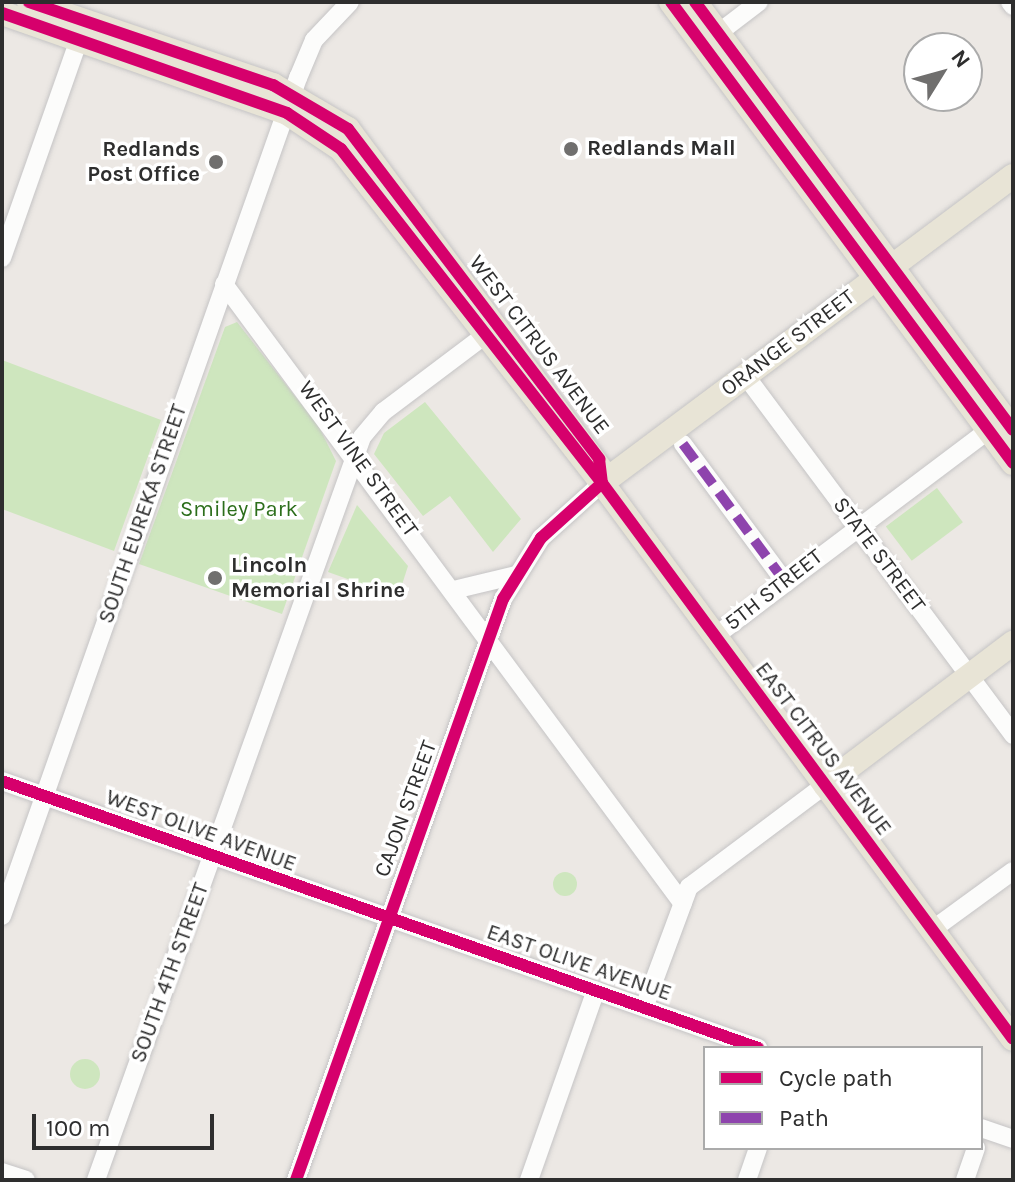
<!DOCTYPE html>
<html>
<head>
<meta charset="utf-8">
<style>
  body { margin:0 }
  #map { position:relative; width:1015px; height:1182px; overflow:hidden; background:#ece8e4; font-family:Karla,sans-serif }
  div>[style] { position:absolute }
  .green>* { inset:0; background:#cee6be; transform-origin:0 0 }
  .round { border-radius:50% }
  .roads { filter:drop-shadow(0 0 2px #c5c4c5) drop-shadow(0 0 2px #c5c4c5) }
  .minor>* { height:18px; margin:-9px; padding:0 9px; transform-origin:9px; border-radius:9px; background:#fcfcfb }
  .major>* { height:24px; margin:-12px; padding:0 12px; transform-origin:12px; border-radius:12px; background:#e8e4d6 }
  .quiet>* { height:10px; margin-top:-5px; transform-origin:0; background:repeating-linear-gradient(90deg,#8e44ad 0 20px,transparent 0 30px) }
  .cycleway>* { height:12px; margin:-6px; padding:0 6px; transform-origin:6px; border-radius:6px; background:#d6006c }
  .dots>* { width:22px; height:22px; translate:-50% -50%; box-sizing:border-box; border:4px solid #fff; border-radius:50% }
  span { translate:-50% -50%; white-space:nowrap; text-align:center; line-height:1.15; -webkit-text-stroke:7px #fff; paint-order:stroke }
  .poi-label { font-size:22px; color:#2e2e2e; font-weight:700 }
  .right { translate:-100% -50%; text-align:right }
  .left { translate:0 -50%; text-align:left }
  .street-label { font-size:22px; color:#2e2e2e }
  .park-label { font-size:22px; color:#2c6e1b }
  .frame { position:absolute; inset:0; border:4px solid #2e2e2e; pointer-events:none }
  .legend { position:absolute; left:703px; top:1046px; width:280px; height:104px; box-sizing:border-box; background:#fff; border:2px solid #ababab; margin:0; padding:10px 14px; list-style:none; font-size:24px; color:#2e2e2e }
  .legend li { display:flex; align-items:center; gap:16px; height:40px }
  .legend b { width:40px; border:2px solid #ababab }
  .north { position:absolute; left:903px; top:32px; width:80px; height:80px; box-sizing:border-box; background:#fff; border:2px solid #ababab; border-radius:50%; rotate:53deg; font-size:22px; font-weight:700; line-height:32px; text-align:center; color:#2e2e2e }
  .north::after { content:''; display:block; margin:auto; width:28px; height:36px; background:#706f6e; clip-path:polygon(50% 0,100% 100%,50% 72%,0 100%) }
  .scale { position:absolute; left:32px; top:1114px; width:182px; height:36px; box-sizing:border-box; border:4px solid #2e2e2e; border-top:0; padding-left:10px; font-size:24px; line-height:28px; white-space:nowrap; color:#2e2e2e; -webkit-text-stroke:6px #fff; paint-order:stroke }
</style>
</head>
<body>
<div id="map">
  <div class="green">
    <i style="clip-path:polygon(237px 322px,319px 427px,336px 461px,282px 614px,139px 564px,225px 327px)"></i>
    <i style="clip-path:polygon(2px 360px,161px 420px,114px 551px,2px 509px)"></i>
    <i style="clip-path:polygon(425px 402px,521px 519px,493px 552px,450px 496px,423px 516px,374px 454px,384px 433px)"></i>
    <i style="left:937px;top:488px;width:43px;height:64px;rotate:53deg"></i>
    <i style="clip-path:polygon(357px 505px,408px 566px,398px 597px,328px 572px)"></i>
    <i class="round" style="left:553px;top:872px;width:24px;height:24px"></i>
    <i class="round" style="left:70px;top:1059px;width:30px;height:30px"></i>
  </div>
  <div class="roads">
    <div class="minor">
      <i style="left:1010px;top:2px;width:5px;rotate:53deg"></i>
      <i style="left:708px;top:41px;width:64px;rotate:-37.4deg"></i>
      <i style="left:2px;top:258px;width:244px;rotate:-70.6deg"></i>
      <i style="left:224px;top:284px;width:771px;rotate:53.49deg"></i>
      <i style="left:745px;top:375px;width:449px;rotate:53.3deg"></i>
      <i style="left:683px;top:444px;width:173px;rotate:53.5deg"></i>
      <i style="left:454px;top:590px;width:64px;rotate:-13.6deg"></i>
      <i style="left:714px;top:637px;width:356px;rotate:-37deg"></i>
      <i style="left:2px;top:781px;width:802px;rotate:19.45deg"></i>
      <i style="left:2px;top:916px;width:889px;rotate:-70.55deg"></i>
      <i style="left:298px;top:78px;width:41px;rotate:-67.2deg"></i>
      <i style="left:314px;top:40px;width:52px;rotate:-46.5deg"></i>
      <i style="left:932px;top:930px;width:100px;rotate:-36.1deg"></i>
      <i style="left:645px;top:1005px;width:126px;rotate:-69.6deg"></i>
      <i style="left:689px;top:887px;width:170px;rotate:-36.9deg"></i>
      <i style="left:981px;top:1128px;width:34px;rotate:19deg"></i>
      <i style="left:2px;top:1172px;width:25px;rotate:18deg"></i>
      <i style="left:96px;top:1180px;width:789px;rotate:-70.3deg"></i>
      <i style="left:362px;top:437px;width:33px;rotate:-50deg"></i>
      <i style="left:383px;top:412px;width:138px;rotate:-37deg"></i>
      <i style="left:296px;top:1180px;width:617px;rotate:-70.39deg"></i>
      <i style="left:503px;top:599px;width:72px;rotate:-58.1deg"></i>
      <i style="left:541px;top:538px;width:82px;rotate:-42deg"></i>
      <i style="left:529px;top:1180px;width:201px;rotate:-70.6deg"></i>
      <i style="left:747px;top:1180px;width:34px;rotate:-71deg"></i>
      <i style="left:965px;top:1180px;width:34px;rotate:-71deg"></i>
    </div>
    <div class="major">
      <i style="left:29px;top:2px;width:258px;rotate:18.8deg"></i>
      <i style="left:273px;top:85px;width:87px;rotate:30.4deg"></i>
      <i style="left:348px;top:129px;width:422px;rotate:53.4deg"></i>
      <i style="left:671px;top:2px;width:574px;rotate:53.43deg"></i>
      <i style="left:695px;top:2px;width:533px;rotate:53.39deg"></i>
      <i style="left:2px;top:13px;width:302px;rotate:19.3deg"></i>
      <i style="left:287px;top:113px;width:65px;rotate:33.7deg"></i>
      <i style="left:341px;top:149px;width:424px;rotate:52deg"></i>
      <i style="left:602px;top:483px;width:691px;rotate:53.53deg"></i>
      <i style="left:602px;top:483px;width:513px;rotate:-36.76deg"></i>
      <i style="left:825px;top:785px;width:236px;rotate:-37.1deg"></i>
    </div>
  </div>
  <div class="quiet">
    <i style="left:683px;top:444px;width:173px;rotate:53.5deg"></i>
  </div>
  <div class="cycleway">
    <i style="left:29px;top:2px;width:258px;rotate:18.8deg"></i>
    <i style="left:273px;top:85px;width:87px;rotate:30.4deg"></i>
    <i style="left:348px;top:129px;width:415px;rotate:52.7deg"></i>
    <i style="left:599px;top:459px;width:24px;rotate:83deg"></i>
    <i style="left:671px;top:2px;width:574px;rotate:53.43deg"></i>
    <i style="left:695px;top:2px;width:533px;rotate:53.39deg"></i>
    <i style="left:2px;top:13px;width:302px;rotate:19.3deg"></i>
    <i style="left:287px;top:113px;width:65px;rotate:33.7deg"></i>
    <i style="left:341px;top:149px;width:424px;rotate:52deg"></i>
    <i style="left:602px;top:483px;width:691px;rotate:53.53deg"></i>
    <i style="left:2px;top:781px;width:802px;rotate:19.45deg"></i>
    <i style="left:296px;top:1180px;width:617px;rotate:-70.39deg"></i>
    <i style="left:503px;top:599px;width:72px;rotate:-58.1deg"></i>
    <i style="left:541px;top:538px;width:82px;rotate:-42deg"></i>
  </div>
  <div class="dots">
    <i style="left:571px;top:149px;background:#706f6e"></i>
    <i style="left:216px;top:162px;background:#706f6e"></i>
    <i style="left:215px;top:578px;background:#706f6e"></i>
  </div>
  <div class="poi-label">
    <span class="right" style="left:200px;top:162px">Redlands<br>Post Office</span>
    <span class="left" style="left:587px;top:149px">Redlands Mall</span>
    <span class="left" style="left:231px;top:578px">Lincoln<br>Memorial Shrine</span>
  </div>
  <div class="street-label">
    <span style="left:788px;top:343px;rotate:-37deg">ORANGE STREET</span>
    <span style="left:539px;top:345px;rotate:53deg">WEST CITRUS AVENUE</span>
    <span style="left:358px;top:459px;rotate:54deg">WEST VINE STREET</span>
    <span style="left:143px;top:514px;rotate:-71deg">SOUTH EUREKA STREET</span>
    <span style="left:879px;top:555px;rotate:53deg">STATE STREET</span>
    <span style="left:774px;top:590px;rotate:-38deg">5TH STREET</span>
    <span style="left:823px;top:749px;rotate:53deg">EAST CITRUS AVENUE</span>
    <span style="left:406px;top:809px;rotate:-70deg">CAJON STREET</span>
    <span style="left:201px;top:831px;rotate:20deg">WEST OLIVE AVENUE</span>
    <span style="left:579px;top:963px;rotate:19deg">EAST OLIVE AVENUE</span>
    <span style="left:170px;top:973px;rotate:-70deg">SOUTH 4TH STREET</span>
  </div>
  <div class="park-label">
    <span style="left:239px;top:510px">Smiley Park</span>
  </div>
  <div class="frame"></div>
  <ul class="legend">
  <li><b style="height:10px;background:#d6006c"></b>Cycle path</li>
  <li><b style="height:10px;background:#8e44ad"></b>Path</li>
  </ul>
  <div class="north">N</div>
  <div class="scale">100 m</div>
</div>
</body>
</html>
